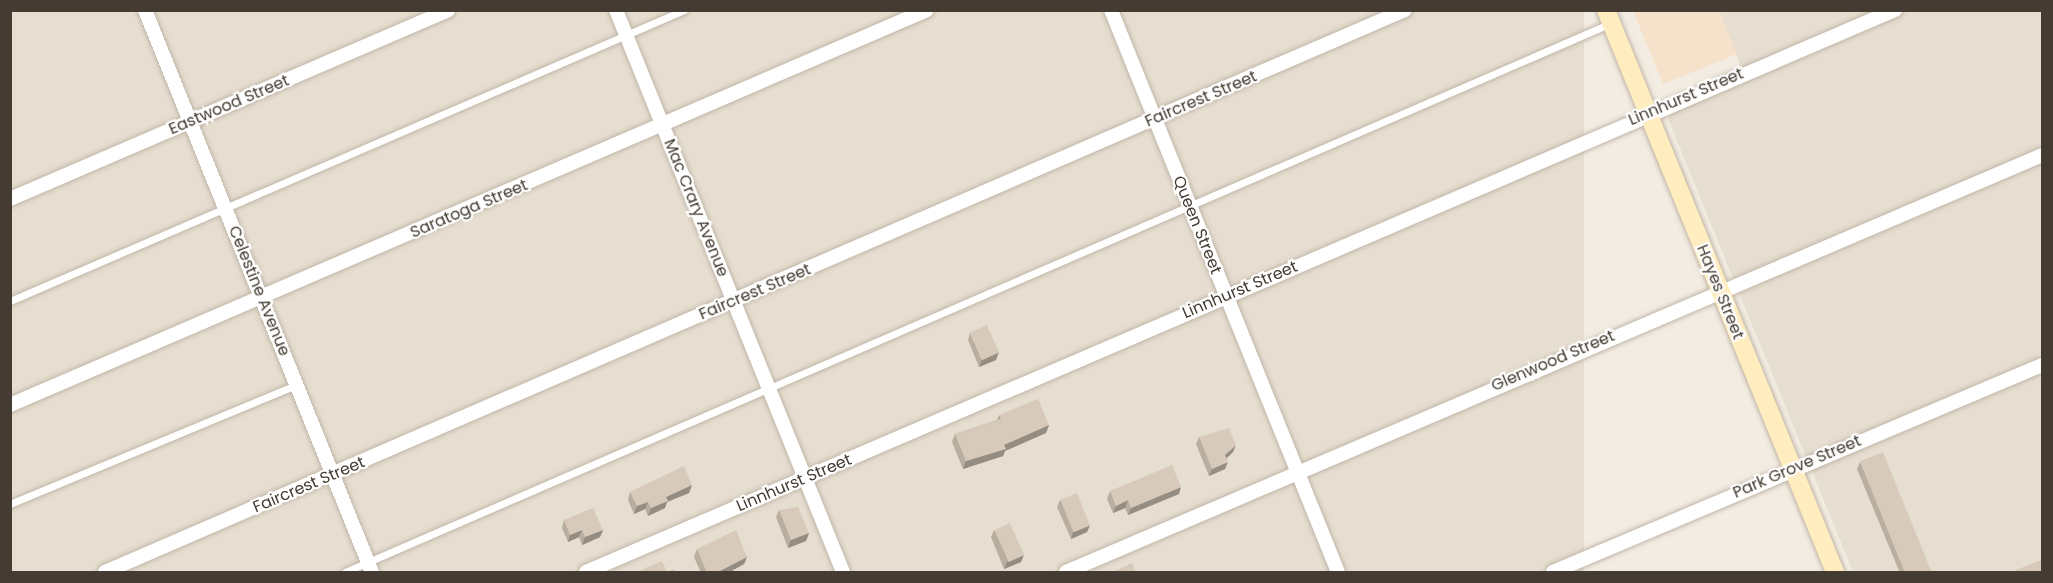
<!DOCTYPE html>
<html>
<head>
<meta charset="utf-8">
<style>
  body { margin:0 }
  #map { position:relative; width:2053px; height:583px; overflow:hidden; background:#f2ece2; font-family:Poppins,sans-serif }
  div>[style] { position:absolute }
  .residential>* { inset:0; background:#e6ded0; transform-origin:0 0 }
  .commercial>* { inset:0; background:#f6e1cb }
  .roads { filter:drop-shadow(0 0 2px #c1b6a8) drop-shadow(0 0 2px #c1b6a8) }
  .lane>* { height:7px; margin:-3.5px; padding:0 3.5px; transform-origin:3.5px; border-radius:3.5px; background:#fff }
  .street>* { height:14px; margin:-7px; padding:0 7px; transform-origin:7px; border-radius:7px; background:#fff }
  .secondary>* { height:18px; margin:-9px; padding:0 9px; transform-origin:9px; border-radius:9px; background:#ffecbf }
  .wall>* { inset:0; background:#b9aea0 }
  .shaded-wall>* { inset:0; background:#968d82 }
  .building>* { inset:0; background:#d7caba; transform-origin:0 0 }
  span { translate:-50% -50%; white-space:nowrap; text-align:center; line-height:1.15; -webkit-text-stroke:4.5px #fff; paint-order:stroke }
  .street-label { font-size:16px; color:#443c33 }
  .frame { position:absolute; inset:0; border:12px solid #443c33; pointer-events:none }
</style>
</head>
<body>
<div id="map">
  <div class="residential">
    <i style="left:10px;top:11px;width:1574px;height:561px"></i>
    <i style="clip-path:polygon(1719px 11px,2042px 11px,2042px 572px,1853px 572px,1668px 119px,1669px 113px,1745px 77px)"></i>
  </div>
  <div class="commercial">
    <i style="clip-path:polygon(1633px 11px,1719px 11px,1737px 54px,1663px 84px)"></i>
  </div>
  <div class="roads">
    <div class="lane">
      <i style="left:10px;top:301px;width:734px;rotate:-23.35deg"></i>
      <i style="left:10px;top:504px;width:310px;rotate:-22.6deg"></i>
      <i style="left:345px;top:572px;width:1380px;rotate:-23.44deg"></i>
    </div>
    <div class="street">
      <i style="left:145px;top:10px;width:606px;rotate:68.01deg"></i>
      <i style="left:616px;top:10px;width:606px;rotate:68.01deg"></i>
      <i style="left:1111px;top:10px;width:606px;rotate:68.01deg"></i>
      <i style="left:10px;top:199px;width:477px;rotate:-23.3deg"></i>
      <i style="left:10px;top:405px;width:998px;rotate:-23.3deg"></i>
      <i style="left:105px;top:572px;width:1416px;rotate:-23.38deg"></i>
      <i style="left:586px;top:572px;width:1425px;rotate:-23.24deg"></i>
      <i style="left:1066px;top:572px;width:1061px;rotate:-23.13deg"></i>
      <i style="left:1553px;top:572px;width:531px;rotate:-22.94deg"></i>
    </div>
    <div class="secondary">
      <i style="left:1606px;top:10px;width:607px;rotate:67.83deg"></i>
    </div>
  </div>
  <div class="wall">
    <i style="clip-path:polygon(970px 333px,996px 360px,979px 367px,968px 340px)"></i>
    <i style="clip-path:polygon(999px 415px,1049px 425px,1046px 433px,1005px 451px,1003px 456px,963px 469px,952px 442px,955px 434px,997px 420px)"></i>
    <i style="clip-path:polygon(1199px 437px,1233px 452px,1226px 459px,1225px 469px,1209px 476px,1196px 444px)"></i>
    <i style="clip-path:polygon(1860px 462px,1933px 573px,1900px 573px,1857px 469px)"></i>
    <i style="clip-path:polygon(692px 485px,689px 493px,667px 502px,665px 508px,648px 516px,645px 509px,634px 514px,628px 500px,630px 492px)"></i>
    <i style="clip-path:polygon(1110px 491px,1179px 494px,1128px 515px,1125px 508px,1113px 513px,1107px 499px)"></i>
    <i style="clip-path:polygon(1060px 500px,1090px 525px,1087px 532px,1071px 539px,1057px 507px)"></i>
    <i style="clip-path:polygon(779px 510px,809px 533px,806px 541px,788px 548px,776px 517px)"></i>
    <i style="clip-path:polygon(564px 520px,603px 530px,600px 537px,582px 545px,579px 537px,568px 542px,562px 528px)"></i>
    <i style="clip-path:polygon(994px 530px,1021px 562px,1004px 569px,991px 537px)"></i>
    <i style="clip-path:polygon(697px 549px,747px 557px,744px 564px,728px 573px,701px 573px,694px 557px)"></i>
  </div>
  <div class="shaded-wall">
    <i style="clip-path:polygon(999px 352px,996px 360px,979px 367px,982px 359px)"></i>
    <i style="clip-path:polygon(1049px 425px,1046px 433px,1005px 451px,1003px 456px,963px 469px,966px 461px)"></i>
    <i style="clip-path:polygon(1236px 445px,1233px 452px,1222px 462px,1225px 455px)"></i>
    <i style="clip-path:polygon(1228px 462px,1225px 469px,1209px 476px,1212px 469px)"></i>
    <i style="clip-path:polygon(692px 485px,689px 493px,667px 502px,665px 508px,648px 516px,651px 508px,666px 497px)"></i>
    <i style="clip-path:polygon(1181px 487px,1179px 494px,1128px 515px,1131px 508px)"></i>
    <i style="clip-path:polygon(1128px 500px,1125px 508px,1113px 513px,1116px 506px)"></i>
    <i style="clip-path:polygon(648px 502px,645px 509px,634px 514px,637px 506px)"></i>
    <i style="clip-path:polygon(1090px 525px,1087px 532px,1071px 539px,1073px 532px)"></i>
    <i style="clip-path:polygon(582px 530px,579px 537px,568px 542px,570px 535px)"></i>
    <i style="clip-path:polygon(603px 530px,600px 537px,582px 545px,585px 537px)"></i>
    <i style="clip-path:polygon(809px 533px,806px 541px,788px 548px,791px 540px)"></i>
    <i style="clip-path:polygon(1024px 555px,1021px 562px,1004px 569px,1007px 562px)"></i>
    <i style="clip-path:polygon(747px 557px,744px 564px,728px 573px,716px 573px)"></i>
  </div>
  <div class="building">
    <i style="left:987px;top:325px;width:30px;height:19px;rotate:66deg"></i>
    <i style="clip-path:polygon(1038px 399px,1049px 425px,1004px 445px,1006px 449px,966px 461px,955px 434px,1001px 419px,999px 415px)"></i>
    <i style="clip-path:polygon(1229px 428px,1236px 445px,1225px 455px,1228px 462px,1212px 469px,1199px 437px)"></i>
    <i style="left:1883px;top:452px;width:131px;height:25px;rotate:68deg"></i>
    <i style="clip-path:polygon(1172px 465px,1181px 487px,1131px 508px,1128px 500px,1116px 506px,1110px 491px)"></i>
    <i style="clip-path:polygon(684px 466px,692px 485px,666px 497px,668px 501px,651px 508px,648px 502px,637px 506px,630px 492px)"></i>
    <i style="left:1077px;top:493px;width:35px;height:18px;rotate:68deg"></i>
    <i style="clip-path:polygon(798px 507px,809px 533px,791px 540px,779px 510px)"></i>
    <i style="clip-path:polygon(593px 508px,603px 530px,585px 537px,582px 530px,570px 535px,564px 520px)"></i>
    <i style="left:1010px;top:523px;width:35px;height:17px;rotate:66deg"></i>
    <i style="clip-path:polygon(736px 530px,747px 557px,716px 573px,707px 573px,697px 549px)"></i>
    <i style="clip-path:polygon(2043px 559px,2043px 573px,2009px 573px)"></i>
    <i style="clip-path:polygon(662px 561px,667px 572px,674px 569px,675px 573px,635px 573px)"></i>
    <i style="clip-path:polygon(1132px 563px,1136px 573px,1116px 573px,1115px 571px)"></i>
  </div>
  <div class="street-label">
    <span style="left:1686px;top:97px;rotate:-23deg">Linnhurst Street</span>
    <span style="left:1201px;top:99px;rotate:-23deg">Faircrest Street</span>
    <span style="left:229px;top:105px;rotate:-23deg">Eastwood Street</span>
    <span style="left:696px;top:208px;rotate:68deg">Mac Crary Avenue</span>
    <span style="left:469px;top:209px;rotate:-23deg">Saratoga Street</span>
    <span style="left:1197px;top:225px;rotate:68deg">Queen Street</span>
    <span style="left:1240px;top:290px;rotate:-23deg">Linnhurst Street</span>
    <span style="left:259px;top:291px;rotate:68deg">Celestine Avenue</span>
    <span style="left:755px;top:292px;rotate:-23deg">Faircrest Street</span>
    <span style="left:1720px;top:292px;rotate:68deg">Hayes Street</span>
    <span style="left:1553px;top:361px;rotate:-23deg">Glenwood Street</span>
    <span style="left:1797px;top:467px;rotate:-23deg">Park Grove Street</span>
    <span style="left:794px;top:483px;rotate:-23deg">Linnhurst Street</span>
    <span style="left:309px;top:485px;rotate:-23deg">Faircrest Street</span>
  </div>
  <div class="frame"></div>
</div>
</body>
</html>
